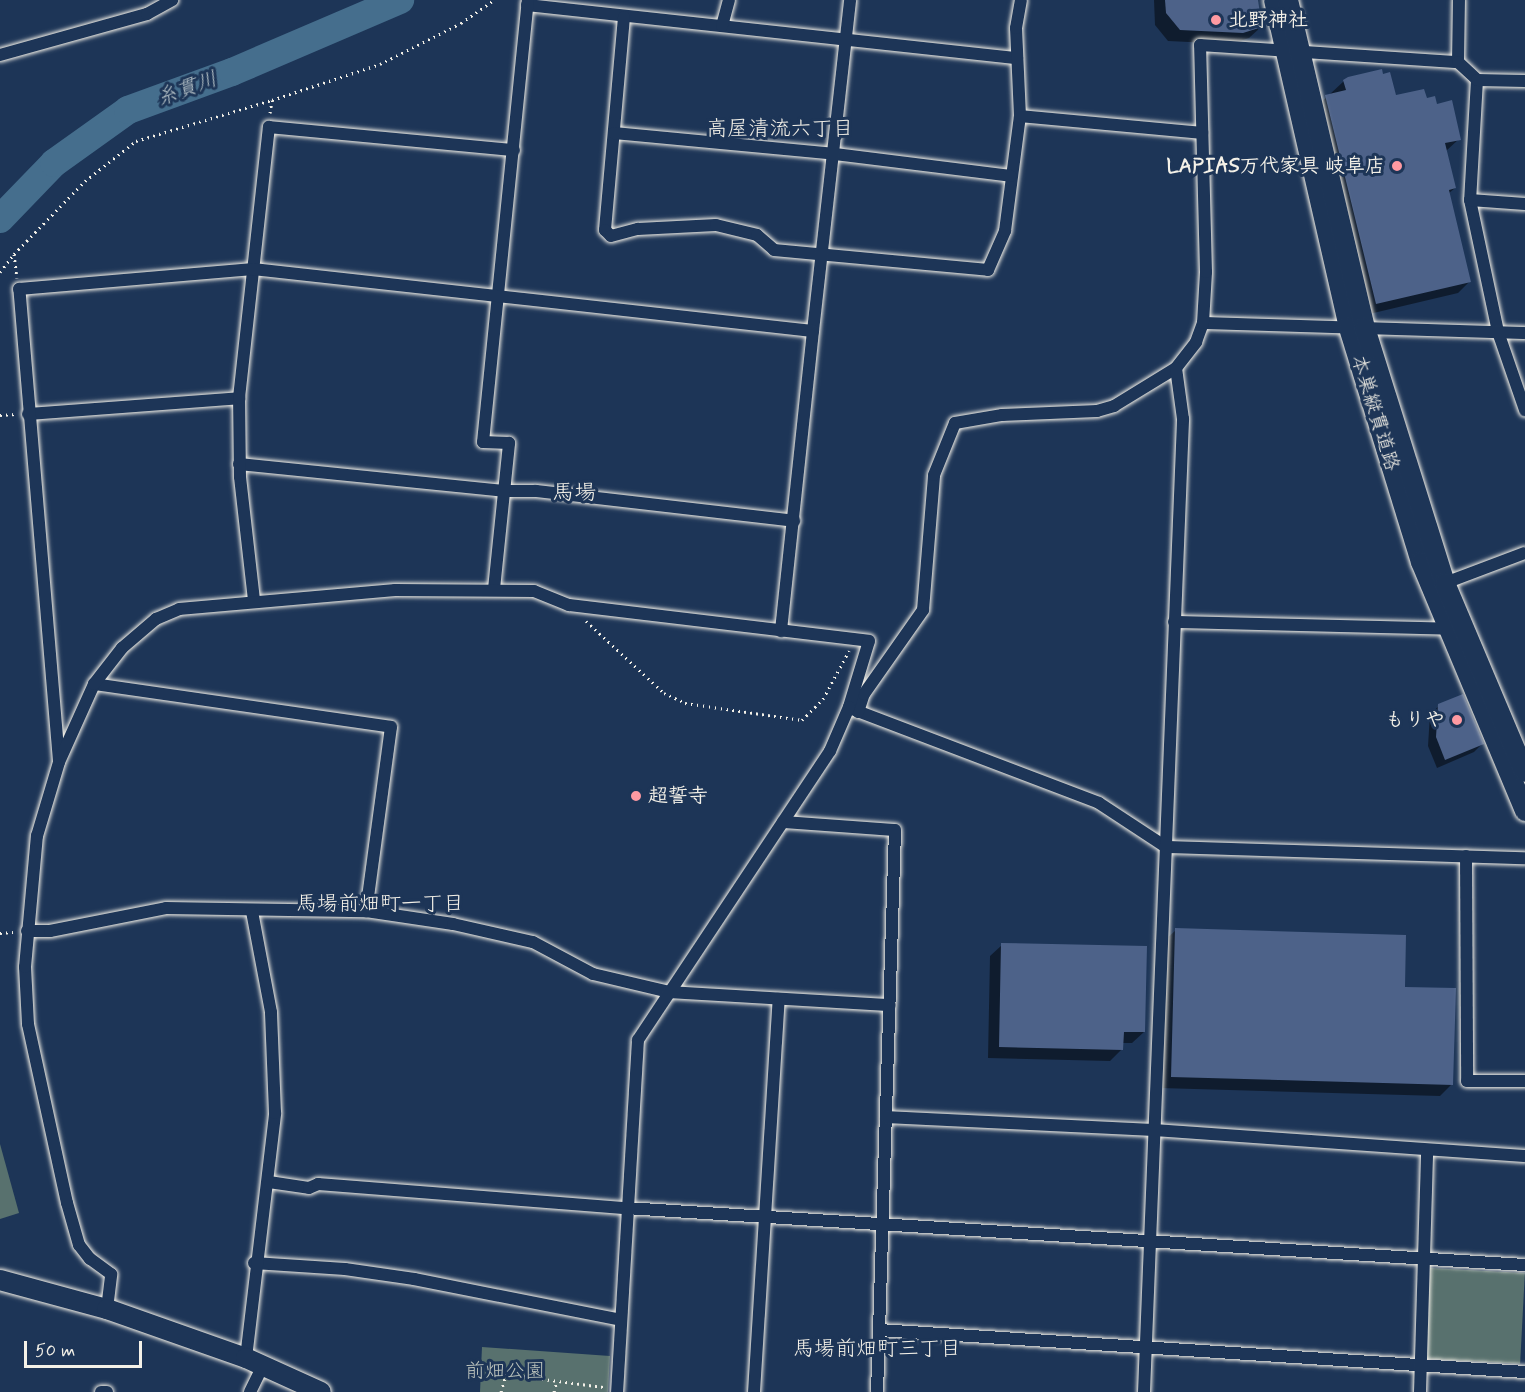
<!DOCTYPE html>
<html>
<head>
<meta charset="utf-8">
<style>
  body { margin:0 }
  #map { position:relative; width:1525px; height:1392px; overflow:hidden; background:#1d3557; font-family:Mynerve,"Klee One",sans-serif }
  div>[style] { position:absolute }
  .green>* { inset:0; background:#58716e; transform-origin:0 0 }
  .shadow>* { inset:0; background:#0007 }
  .river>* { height:28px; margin:-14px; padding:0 14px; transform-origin:14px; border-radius:14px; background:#456e8d }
  .building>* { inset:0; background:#4d6289 }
  .path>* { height:3px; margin-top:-1.5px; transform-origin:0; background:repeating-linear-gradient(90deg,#f4f1e8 0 1.5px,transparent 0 6px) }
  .roads { filter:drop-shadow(0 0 2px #f4f1e8) drop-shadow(0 0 2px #f4f1e8) }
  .street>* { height:12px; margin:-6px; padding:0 6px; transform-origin:6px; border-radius:6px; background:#1d3557 }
  .primary>* { height:20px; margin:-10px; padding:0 10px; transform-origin:10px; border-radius:10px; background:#1d3557 }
  .dots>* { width:16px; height:16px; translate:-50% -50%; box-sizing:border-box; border:3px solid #1d3557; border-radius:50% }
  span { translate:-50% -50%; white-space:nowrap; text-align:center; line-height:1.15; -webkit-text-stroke:6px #1d3557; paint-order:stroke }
  .poi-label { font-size:20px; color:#f4f1e8; font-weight:700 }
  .left { translate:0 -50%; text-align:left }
  .right { translate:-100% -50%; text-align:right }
  .street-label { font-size:20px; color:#f4f1e8 }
  .park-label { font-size:20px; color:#bdc4bd }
  .water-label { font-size:21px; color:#b7c3c8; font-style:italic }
  .neighbourhood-label { font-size:21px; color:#f4f1e8 }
  .quarter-label { font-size:22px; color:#f4f1e8 }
  .scale { position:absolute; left:24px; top:1341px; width:118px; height:27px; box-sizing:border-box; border:3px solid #f4f1e8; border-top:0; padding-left:8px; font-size:18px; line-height:21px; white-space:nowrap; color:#f4f1e8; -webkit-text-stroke:4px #1d3557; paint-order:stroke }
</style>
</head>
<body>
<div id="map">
  <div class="green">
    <i style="clip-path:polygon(0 1144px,19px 1213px,0 1219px)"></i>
    <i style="left:1430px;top:1268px;width:95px;height:91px;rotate:3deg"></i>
    <i style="clip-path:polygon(482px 1347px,610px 1356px,608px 1392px,480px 1392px)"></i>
  </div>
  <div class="shadow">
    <i style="clip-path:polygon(1154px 0,1257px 0,1261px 27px,1249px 38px,1231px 44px,1168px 41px,1155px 25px)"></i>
    <i style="clip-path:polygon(1344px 81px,1395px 97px,1426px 99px,1436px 106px,1459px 139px,1446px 151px,1455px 188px,1448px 194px,1470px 281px,1458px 293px,1365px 315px,1315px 108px)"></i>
    <i style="clip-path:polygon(1439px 706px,1482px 744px,1474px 752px,1437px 768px,1428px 746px,1430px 714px)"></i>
    <i style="clip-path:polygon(1176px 930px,1403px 988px,1452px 1084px,1440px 1096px,1160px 1088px,1164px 941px)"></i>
    <i style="clip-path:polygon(1002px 945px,1144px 1032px,1132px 1043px,1122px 1043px,1122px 1049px,1110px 1061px,988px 1058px,990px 956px)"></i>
  </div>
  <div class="river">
    <i style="left:0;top:219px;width:78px;rotate:-46deg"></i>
    <i style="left:54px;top:163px;width:91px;rotate:-35.6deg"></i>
    <i style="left:128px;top:110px;width:111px;rotate:-20.1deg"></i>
    <i style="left:232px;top:72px;width:183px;rotate:-23.2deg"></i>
  </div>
  <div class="building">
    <i style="clip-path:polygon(1165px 0,1258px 0,1262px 27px,1243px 33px,1180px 30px,1166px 13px)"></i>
    <i style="clip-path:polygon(1382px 69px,1383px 74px,1390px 72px,1396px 95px,1424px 89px,1427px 98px,1435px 96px,1437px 104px,1452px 100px,1461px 140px,1445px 143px,1456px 188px,1449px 190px,1471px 282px,1376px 304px,1325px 95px,1346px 90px,1343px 80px,1348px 77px)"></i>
    <i style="clip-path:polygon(1463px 694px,1484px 744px,1445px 760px,1436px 737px,1438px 704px)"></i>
    <i style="clip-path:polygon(1175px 928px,1406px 935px,1405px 987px,1456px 988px,1453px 1085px,1171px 1077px)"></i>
    <i style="clip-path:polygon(1001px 943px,1147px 946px,1145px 1032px,1124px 1032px,1123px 1050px,999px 1047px)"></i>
  </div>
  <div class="path">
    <i style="left:270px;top:113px;width:13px;rotate:-81deg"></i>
    <i style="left:272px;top:100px;width:114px;rotate:-18.4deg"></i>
    <i style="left:380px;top:64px;width:91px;rotate:-26.8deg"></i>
    <i style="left:461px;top:23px;width:40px;rotate:-34.9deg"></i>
    <i style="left:14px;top:254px;width:102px;rotate:-45.8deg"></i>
    <i style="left:85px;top:181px;width:65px;rotate:-38.1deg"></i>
    <i style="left:136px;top:141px;width:142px;rotate:-16.8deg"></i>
    <i style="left:0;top:272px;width:23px;rotate:-52deg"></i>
    <i style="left:14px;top:254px;width:24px;rotate:83deg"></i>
    <i style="left:0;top:415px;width:16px;rotate:-4deg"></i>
    <i style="left:586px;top:621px;width:106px;rotate:42.7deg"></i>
    <i style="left:664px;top:693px;width:23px;rotate:25deg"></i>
    <i style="left:685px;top:703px;width:118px;rotate:8.3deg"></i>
    <i style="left:802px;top:720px;width:30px;rotate:-45deg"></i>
    <i style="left:823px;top:699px;width:55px;rotate:-61.6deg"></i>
    <i style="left:0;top:933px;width:13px;rotate:-4deg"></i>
    <i style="left:501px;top:1392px;width:19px;rotate:-74deg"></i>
    <i style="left:506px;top:1374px;width:98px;rotate:7.6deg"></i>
    <i style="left:554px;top:1392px;width:11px;rotate:-75deg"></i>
  </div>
  <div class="roads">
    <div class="street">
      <i style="left:527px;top:5px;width:493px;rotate:6.2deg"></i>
      <i style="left:624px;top:17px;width:214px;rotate:95.1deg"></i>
      <i style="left:605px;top:230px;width:8px;rotate:45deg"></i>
      <i style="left:611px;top:236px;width:28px;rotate:-15deg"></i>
      <i style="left:638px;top:229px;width:78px;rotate:-2.9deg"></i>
      <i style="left:716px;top:225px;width:42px;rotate:13.7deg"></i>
      <i style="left:757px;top:235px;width:23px;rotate:41deg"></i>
      <i style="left:774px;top:250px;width:215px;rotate:5.3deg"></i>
      <i style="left:988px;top:270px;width:43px;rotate:-66.4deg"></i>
      <i style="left:1005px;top:231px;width:116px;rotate:-82.6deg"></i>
      <i style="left:1020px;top:116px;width:88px;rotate:-92.6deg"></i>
      <i style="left:1016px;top:28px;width:28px;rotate:-80deg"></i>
      <i style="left:722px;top:26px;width:27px;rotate:-75deg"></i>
      <i style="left:0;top:55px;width:153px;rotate:-15.6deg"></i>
      <i style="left:147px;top:14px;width:29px;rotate:-29deg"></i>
      <i style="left:1458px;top:62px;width:62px;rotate:-89.1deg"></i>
      <i style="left:1477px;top:80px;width:120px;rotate:93.3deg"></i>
      <i style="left:1470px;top:200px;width:135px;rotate:78deg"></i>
      <i style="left:1498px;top:332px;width:83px;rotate:70.9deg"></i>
      <i style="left:1020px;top:116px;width:183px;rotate:5.3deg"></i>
      <i style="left:614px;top:133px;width:222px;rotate:5.4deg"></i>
      <i style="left:835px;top:154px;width:177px;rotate:7.1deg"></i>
      <i style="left:1470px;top:200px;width:55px;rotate:4.2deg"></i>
      <i style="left:1203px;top:323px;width:322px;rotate:1.8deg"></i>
      <i style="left:813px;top:331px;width:333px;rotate:-83.6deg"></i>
      <i style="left:28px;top:414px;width:212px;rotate:-4.3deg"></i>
      <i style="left:239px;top:464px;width:266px;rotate:5.8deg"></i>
      <i style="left:504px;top:491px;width:32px"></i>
      <i style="left:536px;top:491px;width:260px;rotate:6.6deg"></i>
      <i style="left:1445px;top:583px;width:85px;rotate:-20.6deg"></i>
      <i style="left:494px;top:589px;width:147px;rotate:-84.1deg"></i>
      <i style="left:509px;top:443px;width:26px;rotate:-178deg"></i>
      <i style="left:483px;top:442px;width:444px;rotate:-84.2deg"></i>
      <i style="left:254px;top:600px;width:124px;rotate:-96.5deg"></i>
      <i style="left:240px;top:477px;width:79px;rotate:-90.7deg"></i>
      <i style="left:239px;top:398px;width:273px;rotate:-83.7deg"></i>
      <i style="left:269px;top:127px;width:246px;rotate:5.4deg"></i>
      <i style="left:1174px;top:622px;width:281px;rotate:1.4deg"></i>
      <i style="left:94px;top:684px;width:300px;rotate:8.2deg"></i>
      <i style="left:391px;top:727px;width:186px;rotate:97.7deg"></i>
      <i style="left:852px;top:709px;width:264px;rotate:20.8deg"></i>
      <i style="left:1099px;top:803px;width:80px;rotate:33.3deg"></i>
      <i style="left:1166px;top:847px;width:359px;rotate:1.8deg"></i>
      <i style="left:858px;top:712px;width:19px;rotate:-72deg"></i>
      <i style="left:864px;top:694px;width:103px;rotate:-54.9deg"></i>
      <i style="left:923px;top:610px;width:135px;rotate:-85.3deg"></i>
      <i style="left:934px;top:475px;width:56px;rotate:-68deg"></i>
      <i style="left:955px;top:423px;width:48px;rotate:-9.7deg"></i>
      <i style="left:1002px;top:415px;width:95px;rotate:-2.4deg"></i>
      <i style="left:1097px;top:411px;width:18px;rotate:-16deg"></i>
      <i style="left:1114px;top:406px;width:73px;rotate:-31.5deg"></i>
      <i style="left:1176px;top:368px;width:33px;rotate:-52deg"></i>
      <i style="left:1196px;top:342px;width:20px;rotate:-70deg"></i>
      <i style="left:1203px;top:323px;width:51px;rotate:-86.6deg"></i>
      <i style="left:1206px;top:272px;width:227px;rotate:-91.5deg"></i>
      <i style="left:1200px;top:45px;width:259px;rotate:3.8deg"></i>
      <i style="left:1458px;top:62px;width:26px;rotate:43deg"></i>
      <i style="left:1477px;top:80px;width:48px;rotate:1.2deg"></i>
      <i style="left:59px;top:761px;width:474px;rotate:-94.8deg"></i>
      <i style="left:19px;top:289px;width:235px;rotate:-4.9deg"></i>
      <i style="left:253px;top:269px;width:563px;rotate:6.32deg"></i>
      <i style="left:813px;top:331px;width:302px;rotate:96.1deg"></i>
      <i style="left:783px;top:822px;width:112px;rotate:4.1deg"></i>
      <i style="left:895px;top:830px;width:562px;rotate:91.83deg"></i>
      <i style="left:1466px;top:856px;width:225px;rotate:89.7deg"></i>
      <i style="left:1467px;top:1081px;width:58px"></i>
      <i style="left:27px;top:931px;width:23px"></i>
      <i style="left:50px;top:931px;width:118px;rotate:-11.2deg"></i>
      <i style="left:166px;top:908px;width:200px;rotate:0.9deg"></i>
      <i style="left:366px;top:911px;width:88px;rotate:8.5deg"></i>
      <i style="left:453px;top:924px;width:82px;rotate:12.7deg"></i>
      <i style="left:533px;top:942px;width:68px;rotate:28.1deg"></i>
      <i style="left:593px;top:974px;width:79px;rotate:13.2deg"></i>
      <i style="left:670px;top:992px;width:220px;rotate:3.4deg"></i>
      <i style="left:886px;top:1117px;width:267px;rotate:2.8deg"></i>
      <i style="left:1153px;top:1130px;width:373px;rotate:4deg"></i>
      <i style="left:269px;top:1182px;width:40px;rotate:8.5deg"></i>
      <i style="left:309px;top:1188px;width:10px;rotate:-24deg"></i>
      <i style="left:318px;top:1184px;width:309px;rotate:4.5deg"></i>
      <i style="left:626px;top:1208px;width:901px;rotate:3.63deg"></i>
      <i style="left:254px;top:1263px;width:91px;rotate:3.8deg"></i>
      <i style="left:345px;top:1269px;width:70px;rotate:8.2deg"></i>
      <i style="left:414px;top:1279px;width:211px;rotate:11.2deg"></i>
      <i style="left:107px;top:1309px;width:35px;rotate:-83deg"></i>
      <i style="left:111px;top:1274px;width:26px;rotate:-144deg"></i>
      <i style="left:90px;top:1259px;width:18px;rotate:-128deg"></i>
      <i style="left:79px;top:1245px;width:44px;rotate:-105.9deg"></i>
      <i style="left:67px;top:1203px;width:183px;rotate:-102.3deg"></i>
      <i style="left:28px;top:1024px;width:57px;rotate:-93deg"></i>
      <i style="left:25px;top:967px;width:132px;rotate:-84.8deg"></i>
      <i style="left:37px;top:836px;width:77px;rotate:-73.4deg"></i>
      <i style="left:59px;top:762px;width:85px;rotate:-65.8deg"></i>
      <i style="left:94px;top:684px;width:46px;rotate:-52.1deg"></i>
      <i style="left:122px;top:648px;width:45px;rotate:-40.5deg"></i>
      <i style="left:156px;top:619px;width:25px;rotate:-23deg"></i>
      <i style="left:179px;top:609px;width:217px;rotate:-5deg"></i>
      <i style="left:395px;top:590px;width:139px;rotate:0.4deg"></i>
      <i style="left:534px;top:591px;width:38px;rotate:22deg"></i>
      <i style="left:569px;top:605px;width:302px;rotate:6.8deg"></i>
      <i style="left:869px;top:641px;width:69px;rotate:106.9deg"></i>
      <i style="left:849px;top:707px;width:48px;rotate:113.4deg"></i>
      <i style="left:830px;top:751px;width:347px;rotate:123.6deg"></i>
      <i style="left:638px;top:1040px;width:353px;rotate:93.4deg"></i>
      <i style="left:879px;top:1330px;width:647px;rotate:3.72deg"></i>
      <i style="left:246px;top:1358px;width:247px;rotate:-83.2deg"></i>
      <i style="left:275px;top:1113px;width:101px;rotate:-92.3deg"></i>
      <i style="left:271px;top:1012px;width:103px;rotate:-100.7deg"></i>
      <i style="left:101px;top:1392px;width:6px"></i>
      <i style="left:250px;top:1392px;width:28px;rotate:-64deg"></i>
      <i style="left:754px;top:1392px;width:394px;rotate:-86.4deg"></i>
      <i style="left:1144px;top:1392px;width:974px;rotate:-87.7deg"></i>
      <i style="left:1183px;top:419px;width:51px;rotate:-97.8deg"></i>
      <i style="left:1420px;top:1392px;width:241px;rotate:-88.3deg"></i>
    </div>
    <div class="primary">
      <i style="left:1274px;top:0;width:336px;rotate:77.1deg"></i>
      <i style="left:1349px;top:328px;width:245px;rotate:72.9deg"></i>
      <i style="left:1421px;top:562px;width:270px;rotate:67.3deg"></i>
      <i style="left:1288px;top:0;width:337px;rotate:76.8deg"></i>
      <i style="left:1365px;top:328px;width:267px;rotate:72.6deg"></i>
      <i style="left:1445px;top:583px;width:205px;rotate:67.1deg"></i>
      <i style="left:0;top:1280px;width:111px;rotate:15.2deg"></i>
      <i style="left:107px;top:1309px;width:147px;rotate:19.4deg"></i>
      <i style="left:246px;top:1358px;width:82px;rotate:24.4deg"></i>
    </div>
  </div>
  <div class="dots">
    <i style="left:1216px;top:20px;background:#ff9aa2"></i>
    <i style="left:1397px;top:166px;background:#ff9aa2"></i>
    <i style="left:1457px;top:720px;background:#ff9aa2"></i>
    <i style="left:636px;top:796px;background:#ff9aa2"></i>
  </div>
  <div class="poi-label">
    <span class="left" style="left:1228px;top:20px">北野神社</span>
    <span class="right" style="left:1385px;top:166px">LAPIAS万代家具 岐阜店</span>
    <span class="right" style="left:1445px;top:720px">もりや</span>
    <span class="left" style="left:648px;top:796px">超誓寺</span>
  </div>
  <div class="street-label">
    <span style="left:1375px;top:413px;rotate:73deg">本巣縦貫道路</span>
  </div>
  <div class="park-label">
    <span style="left:505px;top:1371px">前畑公園</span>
  </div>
  <div class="water-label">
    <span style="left:187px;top:89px;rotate:-20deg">糸貫川</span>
  </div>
  <div class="neighbourhood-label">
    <span style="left:780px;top:129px">高屋清流六丁目</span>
    <span style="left:380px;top:904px">馬場前畑町一丁目</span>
    <span style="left:877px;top:1349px">馬場前畑町三丁目</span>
  </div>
  <div class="quarter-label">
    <span style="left:574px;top:494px">馬場</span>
  </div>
  <div class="scale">50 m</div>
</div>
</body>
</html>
